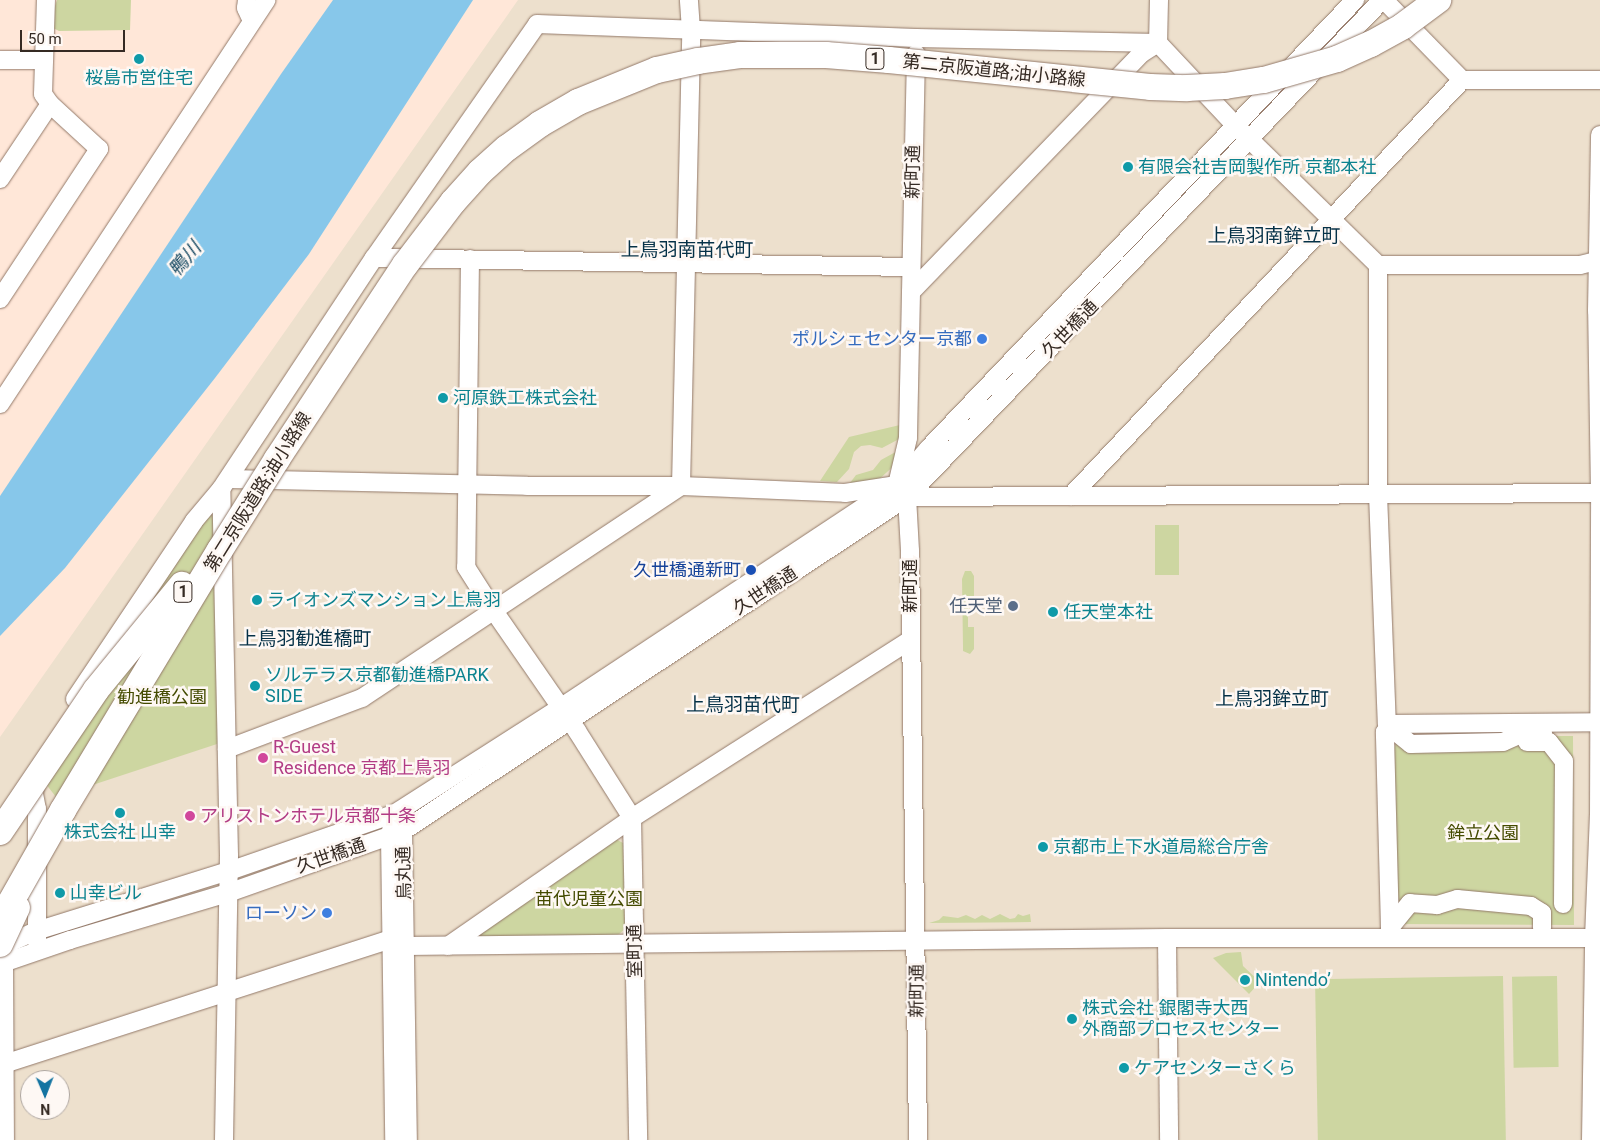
<!DOCTYPE html>
<html>
<head>
<meta charset="utf-8">
<style>
  body { margin:0 }
  #map { position:relative; width:1600px; height:1140px; overflow:hidden; background:#ffe7d8; font-family:Roboto,"Noto Sans JP",sans-serif }
  div>[style] { position:absolute }
  .industrial>* { inset:0; background:#ede0cd }
  .green>* { inset:0; background:#cdd6a1; transform-origin:0 0 }
  .water>* { inset:0; background:#87c7ea }
  .roads { filter:drop-shadow(0 0 1px #937969) drop-shadow(0 0 1px #937969) }
  .minor>* { height:18px; margin:-9px; padding:0 9px; transform-origin:9px; border-radius:9px; background:#fff }
  .bridges { filter:drop-shadow(0 0 1px #937969) drop-shadow(0 0 1px #937969) }
  .highway-bridge>* { height:26px; margin:-13px; padding:0 13px; transform-origin:13px; border-radius:13px; background:#fff }
  .dots>* { width:14px; height:14px; translate:-50% -50%; box-sizing:border-box; border:2px solid #fef8f4; border-radius:50% }
  span { translate:-50% -50%; white-space:nowrap; text-align:center; line-height:1.15; -webkit-text-stroke:5px #fef8f4; paint-order:stroke }
  .shield-label span { padding:1px 4px; background:#fef8f4; border:1px solid; border-radius:4px; -webkit-text-stroke-width:0 }
  .shield-label { font-size:16px; color:#352a23; font-weight:700 }
  .street-label { font-size:18px; color:#352a23 }
  .culture-label { font-size:18px; color:#0d838f }
  .left { translate:0 -50%; text-align:left }
  .shop-label { font-size:18px; color:#366cbe }
  .right { translate:-100% -50%; text-align:right }
  .transit-label { font-size:18px; color:#164399 }
  .service-label { font-size:18px; color:#4e5e75 }
  .park-label { font-size:18px; color:#444b00 }
  .hotel-label { font-size:18px; color:#b23c85 }
  .neighbourhood-label { font-size:19px; color:#053147 }
  .water-label { font-size:19px; color:#174962; font-style:italic }
  .north { position:absolute; left:20px; top:1070px; width:50px; height:50px; box-sizing:border-box; background:#fef8f4; border:1px solid #aea6a0; border-radius:50%; rotate:179deg; font-size:14px; font-weight:700; line-height:20px; text-align:center; color:#352a23 }
  .north::after { content:''; display:block; margin:auto; width:18px; height:22px; background:#1474a1; clip-path:polygon(50% 0,100% 100%,50% 72%,0 100%) }
  .scale { position:absolute; left:20px; top:30px; width:105px; height:22px; box-sizing:border-box; border:2px solid #352a23; border-top:0; padding-left:6px; font-size:15px; line-height:18px; white-space:nowrap; color:#352a23; -webkit-text-stroke:4px #fef8f4; paint-order:stroke }
</style>
</head>
<body>
<div id="map">
  <div class="industrial">
    <i style="clip-path:polygon(evenodd,518px 0,1600px 0,1600px 1140px,0 1140px,0 737px,518px 0,30px 1080px,60px 1080px,60px 1110px,30px 1110px,30px 1080px)"></i>
  </div>
  <div class="green">
    <i style="clip-path:polygon(57px 0,131px 0,130px 30px,59px 31px,53px 28px,54px 9px)"></i>
    <i style="clip-path:polygon(900px 425px,901px 438px,882px 448px,870px 445px,861px 446px,854px 452px,849px 469px,837px 482px,820px 481px,849px 437px)"></i>
    <i style="clip-path:polygon(901px 449px,898px 462px,875px 483px,850px 483px,856px 475px,873px 470px,881px 460px)"></i>
    <i style="clip-path:polygon(210px 512px,217px 515px,225px 737px,217px 744px,56px 797px,42px 779px,118px 650px)"></i>
    <i style="left:1155px;top:525px;width:24px;height:50px"></i>
    <i style="clip-path:polygon(965px 571px,971px 571px,974px 576px,974px 596px,968px 597px,968px 627px,974px 627px,974px 649px,970px 654px,963px 651px,963px 647px,962px 579px)"></i>
    <i style="clip-path:polygon(1400px 736px,1573px 736px,1574px 925px,1394px 924px,1391px 754px)"></i>
    <i style="clip-path:polygon(614px 838px,623px 843px,627px 927px,618px 935px,481px 937px,477px 930px)"></i>
    <i style="clip-path:polygon(1000px 914px,1010px 919px,1015px 918px,1018px 914px,1023px 916px,1030px 914px,1031px 922px,929px 923px,939px 920px,943px 916px,958px 918px,966px 915px,975px 919px,982px 915px,990px 919px)"></i>
    <i style="clip-path:polygon(1241px 952px,1243px 966px,1260px 982px,1249px 994px,1213px 958px,1226px 953px)"></i>
    <i style="left:1503px;top:976px;width:164px;height:188px;rotate:89deg"></i>
    <i style="left:1557px;top:976px;width:91px;height:45px;rotate:89deg"></i>
  </div>
  <div class="water">
    <i style="clip-path:polygon(333px 0,473px 0,309px 254px,215px 378px,65px 568px,0 636px,0 496px,281px 74px)"></i>
  </div>
  <div class="roads">
    <div class="minor">
      <i style="left:247px;top:0;width:8px;rotate:97deg"></i>
      <i style="left:246px;top:8px;width:14px;rotate:65deg"></i>
      <i style="left:1159px;top:0;width:43px;rotate:91.3deg"></i>
      <i style="left:1158px;top:43px;width:114px;rotate:46.8deg"></i>
      <i style="left:1236px;top:126px;width:199px;rotate:44.4deg"></i>
      <i style="left:1378px;top:265px;width:229px;rotate:90deg"></i>
      <i style="left:1378px;top:494px;width:230px;rotate:87.8deg"></i>
      <i style="left:1387px;top:724px;width:213px;rotate:-0.5deg"></i>
      <i style="left:1384px;top:0;width:112px;rotate:45.7deg"></i>
      <i style="left:1462px;top:80px;width:138px"></i>
      <i style="left:916px;top:54px;width:384px;rotate:91.2deg"></i>
      <i style="left:908px;top:438px;width:48px;rotate:103.2deg"></i>
      <i style="left:897px;top:485px;width:16px;rotate:50deg"></i>
      <i style="left:907px;top:497px;width:54px;rotate:86.8deg"></i>
      <i style="left:910px;top:551px;width:589px;rotate:89.22deg"></i>
      <i style="left:0;top:60px;width:44px"></i>
      <i style="left:0;top:179px;width:90px;rotate:-56.3deg"></i>
      <i style="left:374px;top:258px;width:537px;rotate:0.96deg"></i>
      <i style="left:470px;top:259px;width:308px;rotate:90.7deg"></i>
      <i style="left:466px;top:567px;width:52px;rotate:57.5deg"></i>
      <i style="left:494px;top:611px;width:146px;rotate:55.3deg"></i>
      <i style="left:577px;top:731px;width:103px;rotate:57.7deg"></i>
      <i style="left:632px;top:818px;width:322px;rotate:88.9deg"></i>
      <i style="left:1378px;top:265px;width:202px"></i>
      <i style="left:1580px;top:265px;width:21px;rotate:-14deg"></i>
      <i style="left:911px;top:292px;width:332px;rotate:-46deg"></i>
      <i style="left:1142px;top:53px;width:19px;rotate:-32deg"></i>
      <i style="left:0;top:299px;width:180px;rotate:-56.6deg"></i>
      <i style="left:99px;top:149px;width:67px;rotate:-137.4deg"></i>
      <i style="left:50px;top:104px;width:12px;rotate:-125deg"></i>
      <i style="left:43px;top:94px;width:94px;rotate:-88.2deg"></i>
      <i style="left:0;top:404px;width:484px;rotate:-56.6deg"></i>
      <i style="left:229px;top:479px;width:298px;rotate:1.3deg"></i>
      <i style="left:527px;top:486px;width:154px"></i>
      <i style="left:681px;top:486px;width:164px;rotate:2.4deg"></i>
      <i style="left:845px;top:493px;width:46px;rotate:-8.8deg"></i>
      <i style="left:681px;top:486px;width:456px;rotate:-88.7deg"></i>
      <i style="left:691px;top:30px;width:30px;rotate:-94deg"></i>
      <i style="left:1071px;top:496px;width:571px;rotate:-46.77deg"></i>
      <i style="left:907px;top:497px;width:693px;rotate:-0.33deg"></i>
      <i style="left:75px;top:699px;width:214px;rotate:-56.2deg"></i>
      <i style="left:194px;top:521px;width:42px;rotate:-49.8deg"></i>
      <i style="left:1527px;top:742px;width:22px"></i>
      <i style="left:1549px;top:742px;width:24px;rotate:52deg"></i>
      <i style="left:1564px;top:761px;width:143px;rotate:90.4deg"></i>
      <i style="left:227px;top:749px;width:144px;rotate:-20.7deg"></i>
      <i style="left:362px;top:698px;width:383px;rotate:-33.6deg"></i>
      <i style="left:36px;top:779px;width:15px;rotate:98deg"></i>
      <i style="left:34px;top:794px;width:15px;rotate:79deg"></i>
      <i style="left:37px;top:809px;width:133px;rotate:90deg"></i>
      <i style="left:398px;top:822px;width:10px;rotate:61deg"></i>
      <i style="left:403px;top:831px;width:309px;rotate:89.1deg"></i>
      <i style="left:392px;top:826px;width:10px;rotate:101deg"></i>
      <i style="left:390px;top:836px;width:304px;rotate:89.2deg"></i>
      <i style="left:1542px;top:928px;width:15px;rotate:-90deg"></i>
      <i style="left:1542px;top:913px;width:13px;rotate:-148deg"></i>
      <i style="left:1531px;top:906px;width:74px;rotate:-174.6deg"></i>
      <i style="left:1457px;top:899px;width:21px;rotate:163deg"></i>
      <i style="left:1437px;top:905px;width:27px;rotate:-176deg"></i>
      <i style="left:1410px;top:903px;width:32px;rotate:129deg"></i>
      <i style="left:1390px;top:928px;width:196px;rotate:-91.5deg"></i>
      <i style="left:1385px;top:732px;width:11px"></i>
      <i style="left:1396px;top:732px;width:19px;rotate:39deg"></i>
      <i style="left:1411px;top:744px;width:92px;rotate:-1.2deg"></i>
      <i style="left:1503px;top:742px;width:22px;rotate:-24deg"></i>
      <i style="left:1523px;top:733px;width:20px"></i>
      <i style="left:1167px;top:938px;width:202px;rotate:89.4deg"></i>
      <i style="left:405px;top:946px;width:762px;rotate:-0.6deg"></i>
      <i style="left:1167px;top:938px;width:433px"></i>
      <i style="left:448px;top:946px;width:224px;rotate:-34.8deg"></i>
      <i style="left:632px;top:818px;width:330px;rotate:-32.6deg"></i>
      <i style="left:0;top:947px;width:39px;rotate:-24deg"></i>
      <i style="left:36px;top:931px;width:202px;rotate:-17.3deg"></i>
      <i style="left:229px;top:871px;width:175px;rotate:-19.1deg"></i>
      <i style="left:394px;top:814px;width:197px;rotate:-32.6deg"></i>
      <i style="left:560px;top:708px;width:404px;rotate:-33.5deg"></i>
      <i style="left:897px;top:485px;width:48px;rotate:-49.3deg"></i>
      <i style="left:928px;top:449px;width:620px;rotate:-46.44deg"></i>
      <i style="left:4px;top:961px;width:179px;rotate:89.7deg"></i>
      <i style="left:0;top:964px;width:74px;rotate:-18.9deg"></i>
      <i style="left:70px;top:940px;width:165px;rotate:-16.6deg"></i>
      <i style="left:228px;top:893px;width:186px;rotate:-19.5deg"></i>
      <i style="left:403px;top:831px;width:605px;rotate:-33.53deg"></i>
      <i style="left:907px;top:497px;width:687px;rotate:-46.3deg"></i>
      <i style="left:4px;top:1064px;width:408px;rotate:-17.9deg"></i>
      <i style="left:224px;top:1140px;width:284px;rotate:-89deg"></i>
      <i style="left:229px;top:856px;width:367px;rotate:-91.2deg"></i>
      <i style="left:221px;top:489px;width:277px;rotate:-56.5deg"></i>
      <i style="left:374px;top:258px;width:285px;rotate:-55.1deg"></i>
      <i style="left:537px;top:24px;width:379px;rotate:2.1deg"></i>
      <i style="left:916px;top:38px;width:242px;rotate:1.2deg"></i>
      <i style="left:1591px;top:1140px;width:202px;rotate:-89.1deg"></i>
      <i style="left:1594px;top:938px;width:123px;rotate:-87.7deg"></i>
      <i style="left:1599px;top:815px;width:322px;rotate:-89.8deg"></i>
      <i style="left:1600px;top:493px;width:182px;rotate:-90.9deg"></i>
      <i style="left:1597px;top:311px;width:176px;rotate:-89deg"></i>
    </div>
  </div>
  <div class="bridges">
    <div class="highway-bridge">
      <i style="left:0;top:832px;width:171px;rotate:-55.9deg"></i>
      <i style="left:96px;top:690px;width:136px;rotate:-50.7deg"></i>
      <i style="left:0;top:921px;width:128px;rotate:-60.4deg"></i>
      <i style="left:63px;top:810px;width:304px;rotate:-58.9deg"></i>
      <i style="left:220px;top:550px;width:107px;rotate:-57.9deg"></i>
      <i style="left:277px;top:459px;width:232px;rotate:-56.6deg"></i>
      <i style="left:405px;top:265px;width:79px;rotate:-52.7deg"></i>
      <i style="left:453px;top:202px;width:40px;rotate:-48deg"></i>
      <i style="left:480px;top:172px;width:36px;rotate:-42deg"></i>
      <i style="left:507px;top:148px;width:41px;rotate:-36deg"></i>
      <i style="left:540px;top:124px;width:44px;rotate:-30.1deg"></i>
      <i style="left:578px;top:102px;width:85px;rotate:-22.1deg"></i>
      <i style="left:657px;top:70px;width:42px;rotate:-12.4deg"></i>
      <i style="left:698px;top:61px;width:42px;rotate:-8.1deg"></i>
      <i style="left:740px;top:55px;width:86px"></i>
      <i style="left:826px;top:55px;width:63px;rotate:4.5deg"></i>
      <i style="left:889px;top:60px;width:262px;rotate:5.9deg"></i>
      <i style="left:1150px;top:87px;width:37px;rotate:2deg"></i>
      <i style="left:1187px;top:88px;width:38px;rotate:-3deg"></i>
      <i style="left:1225px;top:86px;width:39px;rotate:-9deg"></i>
      <i style="left:1264px;top:80px;width:76px;rotate:-16deg"></i>
      <i style="left:1337px;top:59px;width:37px;rotate:-24deg"></i>
      <i style="left:1371px;top:44px;width:37px;rotate:-29deg"></i>
      <i style="left:1403px;top:26px;width:44px;rotate:-36.6deg"></i>
      <i style="left:0;top:944px;width:40px;rotate:-65deg"></i>
    </div>
  </div>
  <div class="dots">
    <i style="left:139px;top:59px;background:#0f9aa8"></i>
    <i style="left:1128px;top:167px;background:#0f9aa8"></i>
    <i style="left:982px;top:339px;background:#3f7fe0"></i>
    <i style="left:443px;top:398px;background:#0f9aa8"></i>
    <i style="left:751px;top:570px;background:#1a4fb4"></i>
    <i style="left:257px;top:600px;background:#0f9aa8"></i>
    <i style="left:1013px;top:606px;background:#5c6f8a"></i>
    <i style="left:1053px;top:612px;background:#0f9aa8"></i>
    <i style="left:255px;top:686px;background:#0f9aa8"></i>
    <i style="left:263px;top:758px;background:#d1479c"></i>
    <i style="left:120px;top:813px;background:#0f9aa8"></i>
    <i style="left:190px;top:816px;background:#d1479c"></i>
    <i style="left:1043px;top:847px;background:#0f9aa8"></i>
    <i style="left:60px;top:893px;background:#0f9aa8"></i>
    <i style="left:327px;top:913px;background:#3f7fe0"></i>
    <i style="left:1245px;top:980px;background:#0f9aa8"></i>
    <i style="left:1072px;top:1019px;background:#0f9aa8"></i>
    <i style="left:1124px;top:1068px;background:#0f9aa8"></i>
  </div>
  <div class="shield-label">
    <span style="left:875px;top:59px">1</span>
    <span style="left:183px;top:592px">1</span>
  </div>
  <div class="street-label">
    <span style="left:994px;top:71px;rotate:6deg">第二京阪道路;油小路線</span>
    <span style="left:913px;top:172px;rotate:-89deg">新町通</span>
    <span style="left:1070px;top:329px;rotate:-46deg">久世橋通</span>
    <span style="left:258px;top:492px;rotate:-58deg">第二京阪道路;油小路線</span>
    <span style="left:910px;top:586px;rotate:-90deg">新町通</span>
    <span style="left:765px;top:591px;rotate:-33deg">久世橋通</span>
    <span style="left:331px;top:856px;rotate:-19deg">久世橋通</span>
    <span style="left:404px;top:873px;rotate:-91deg">烏丸通</span>
    <span style="left:635px;top:951px;rotate:-91deg">室町通</span>
    <span style="left:917px;top:991px;rotate:-90deg">新町通</span>
  </div>
  <div class="culture-label">
    <span style="left:139px;top:78px">桜島市営住宅</span>
    <span class="left" style="left:1138px;top:167px">有限会社吉岡製作所 京都本社</span>
    <span class="left" style="left:453px;top:398px">河原鉄工株式会社</span>
    <span class="left" style="left:267px;top:600px">ライオンズマンション上鳥羽</span>
    <span class="left" style="left:1063px;top:612px">任天堂本社</span>
    <span class="left" style="left:265px;top:686px">ソルテラス京都勧進橋PARK<br>SIDE</span>
    <span style="left:120px;top:832px">株式会社 山幸</span>
    <span class="left" style="left:1053px;top:847px">京都市上下水道局総合庁舎</span>
    <span class="left" style="left:70px;top:893px">山幸ビル</span>
    <span class="left" style="left:1255px;top:980px">Nintendo’</span>
    <span class="left" style="left:1082px;top:1019px">株式会社 銀閣寺大西<br>外商部プロセスセンター</span>
    <span class="left" style="left:1134px;top:1068px">ケアセンターさくら</span>
  </div>
  <div class="shop-label">
    <span class="right" style="left:972px;top:339px">ポルシェセンター京都</span>
    <span class="right" style="left:317px;top:913px">ローソン</span>
  </div>
  <div class="transit-label">
    <span class="right" style="left:741px;top:570px">久世橋通新町</span>
  </div>
  <div class="service-label">
    <span class="right" style="left:1003px;top:606px">任天堂</span>
  </div>
  <div class="park-label">
    <span style="left:162px;top:697px">勧進橋公園</span>
    <span style="left:1483px;top:833px">鉾立公園</span>
    <span style="left:589px;top:899px">苗代児童公園</span>
  </div>
  <div class="hotel-label">
    <span class="left" style="left:273px;top:758px">R-Guest<br>Residence 京都上鳥羽</span>
    <span class="left" style="left:200px;top:816px">アリストンホテル京都十条</span>
  </div>
  <div class="neighbourhood-label">
    <span style="left:1274px;top:236px">上鳥羽南鉾立町</span>
    <span style="left:687px;top:250px">上鳥羽南苗代町</span>
    <span style="left:305px;top:639px">上鳥羽勧進橋町</span>
    <span style="left:1272px;top:699px">上鳥羽鉾立町</span>
    <span style="left:743px;top:705px">上鳥羽苗代町</span>
  </div>
  <div class="water-label">
    <span style="left:185px;top:259px;rotate:-50deg">鴨川</span>
  </div>
  <div class="north">N</div>
  <div class="scale">50 m</div>
</div>
</body>
</html>
